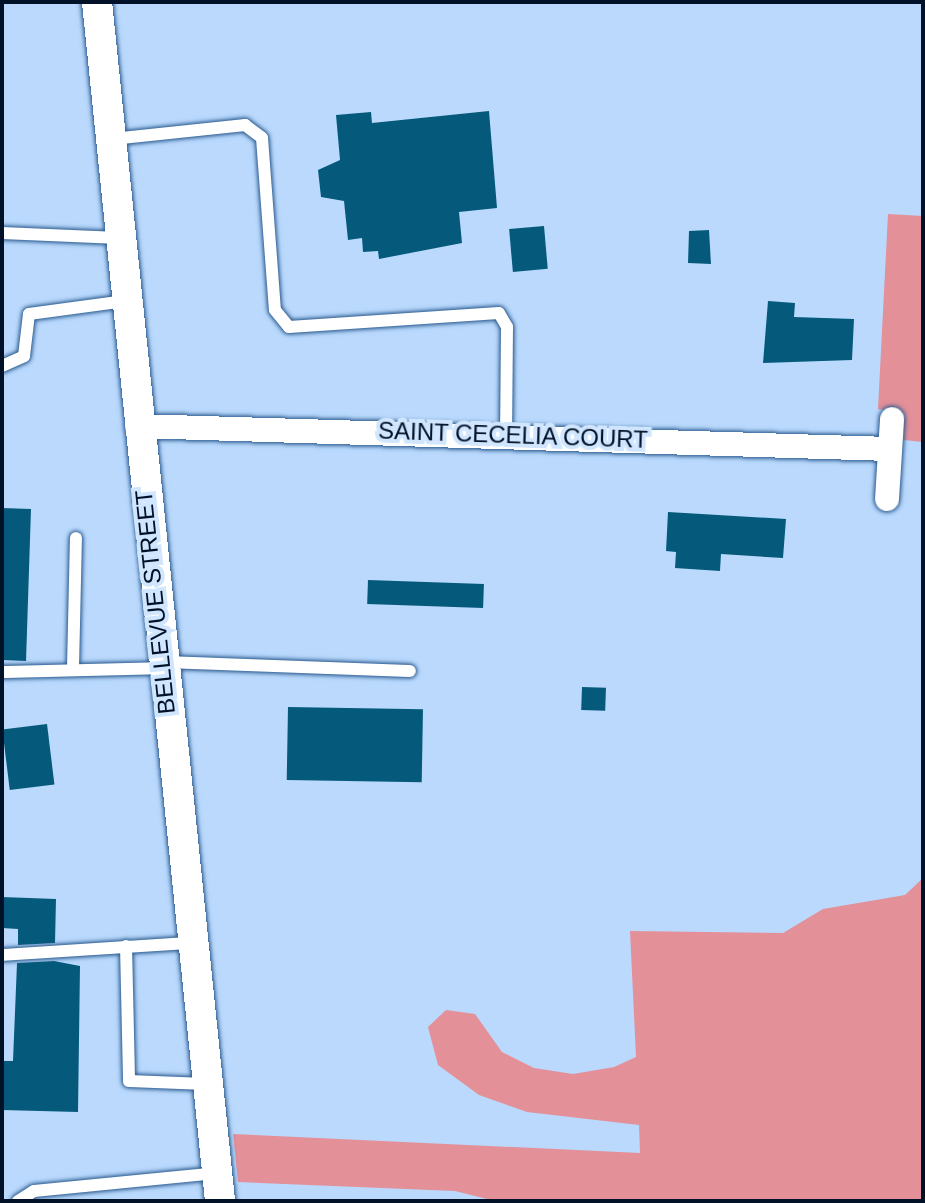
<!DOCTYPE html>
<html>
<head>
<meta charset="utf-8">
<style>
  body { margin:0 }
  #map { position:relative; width:925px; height:1203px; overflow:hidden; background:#bad9fd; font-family:Arial,sans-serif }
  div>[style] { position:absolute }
  .green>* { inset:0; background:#e39099 }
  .building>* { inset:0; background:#055a7b; transform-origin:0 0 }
  .roads { filter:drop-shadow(0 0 2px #28598e) drop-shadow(0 0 2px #28598e) }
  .service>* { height:12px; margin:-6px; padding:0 6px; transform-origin:6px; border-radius:6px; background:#fff }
  .minor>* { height:24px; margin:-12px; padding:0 12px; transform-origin:12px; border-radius:12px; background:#fff }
  .tertiary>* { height:30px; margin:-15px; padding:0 15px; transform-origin:15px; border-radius:15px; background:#fff }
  span { translate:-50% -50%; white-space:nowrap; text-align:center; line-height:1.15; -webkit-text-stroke:8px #d0e5fe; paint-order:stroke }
  .street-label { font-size:24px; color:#011127 }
  .frame { position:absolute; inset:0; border:4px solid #011127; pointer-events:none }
</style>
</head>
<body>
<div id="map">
  <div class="green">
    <i style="clip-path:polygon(888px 214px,923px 216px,923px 442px,904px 440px,904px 413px,878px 409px)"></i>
    <i style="clip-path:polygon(923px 878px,923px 1201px,495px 1201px,455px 1191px,238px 1182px,233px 1134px,640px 1153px,639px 1125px,527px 1112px,479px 1095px,438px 1065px,428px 1027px,446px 1010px,475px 1014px,502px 1052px,534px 1068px,573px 1074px,614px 1067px,636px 1057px,630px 931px,783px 933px,823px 909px,905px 895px)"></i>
  </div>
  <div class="building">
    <i style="clip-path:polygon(489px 111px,497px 208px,459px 212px,462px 243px,379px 259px,378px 251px,363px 252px,362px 238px,348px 240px,344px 201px,321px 197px,318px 170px,340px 160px,336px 115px,371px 112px,372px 123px)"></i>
    <i style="left:544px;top:226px;width:43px;height:35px;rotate:85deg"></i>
    <i style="clip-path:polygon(709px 230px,711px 264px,688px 263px,689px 231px)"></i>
    <i style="clip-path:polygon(768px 301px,795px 303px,794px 317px,854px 319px,852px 360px,763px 363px)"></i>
    <i style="clip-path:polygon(2px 508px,31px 509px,26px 661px,2px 660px)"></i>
    <i style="clip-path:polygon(668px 512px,786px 519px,783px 558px,721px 554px,720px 571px,675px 568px,676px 552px,666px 551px)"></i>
    <i style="left:368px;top:580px;width:116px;height:24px;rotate:2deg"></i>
    <i style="left:582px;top:687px;width:24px;height:23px;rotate:2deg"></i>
    <i style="left:288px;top:707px;width:135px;height:73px;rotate:1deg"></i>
    <i style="left:47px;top:724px;width:61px;height:45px;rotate:83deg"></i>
    <i style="clip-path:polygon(2px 897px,56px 899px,55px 943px,18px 945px,18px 929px,2px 928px)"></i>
    <i style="clip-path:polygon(54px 961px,80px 966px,78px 1112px,2px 1110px,2px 1061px,13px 1061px,17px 963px)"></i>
  </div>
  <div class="roads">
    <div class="service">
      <i style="left:112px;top:139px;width:134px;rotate:-6deg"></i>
      <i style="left:245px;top:125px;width:21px;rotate:37deg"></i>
      <i style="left:262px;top:138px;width:172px;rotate:85.7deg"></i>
      <i style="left:275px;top:310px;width:22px;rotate:51deg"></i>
      <i style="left:289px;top:327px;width:210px;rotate:-3.8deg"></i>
      <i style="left:499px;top:313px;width:16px;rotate:60deg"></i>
      <i style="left:507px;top:327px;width:107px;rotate:90.5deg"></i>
      <i style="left:2px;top:233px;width:117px;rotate:2.4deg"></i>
      <i style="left:2px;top:366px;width:24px;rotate:-24deg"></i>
      <i style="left:24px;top:356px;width:42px;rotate:-83.2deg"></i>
      <i style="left:29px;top:314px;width:97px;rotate:-7.7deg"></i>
      <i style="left:165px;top:662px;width:245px;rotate:2.1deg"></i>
      <i style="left:73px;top:668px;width:130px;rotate:-88.7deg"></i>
      <i style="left:2px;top:672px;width:160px;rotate:-1.4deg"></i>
      <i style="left:126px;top:946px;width:135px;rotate:88.7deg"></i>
      <i style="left:129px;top:1081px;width:77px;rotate:2.2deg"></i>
      <i style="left:2px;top:955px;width:188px;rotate:-3.7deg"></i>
      <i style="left:18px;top:1201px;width:19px;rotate:-32deg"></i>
      <i style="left:34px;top:1191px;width:183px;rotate:-5.6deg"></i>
    </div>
    <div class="minor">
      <i style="left:137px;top:426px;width:753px;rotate:1.75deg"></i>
      <i style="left:887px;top:499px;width:80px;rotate:-86.4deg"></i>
    </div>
    <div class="tertiary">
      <i style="left:97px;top:2px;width:1205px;rotate:84.14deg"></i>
    </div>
  </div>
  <div class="street-label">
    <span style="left:513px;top:435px;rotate:2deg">SAINT CECELIA COURT</span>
    <span style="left:155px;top:602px;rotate:-96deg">BELLEVUE STREET</span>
  </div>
  <div class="frame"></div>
</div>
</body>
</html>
